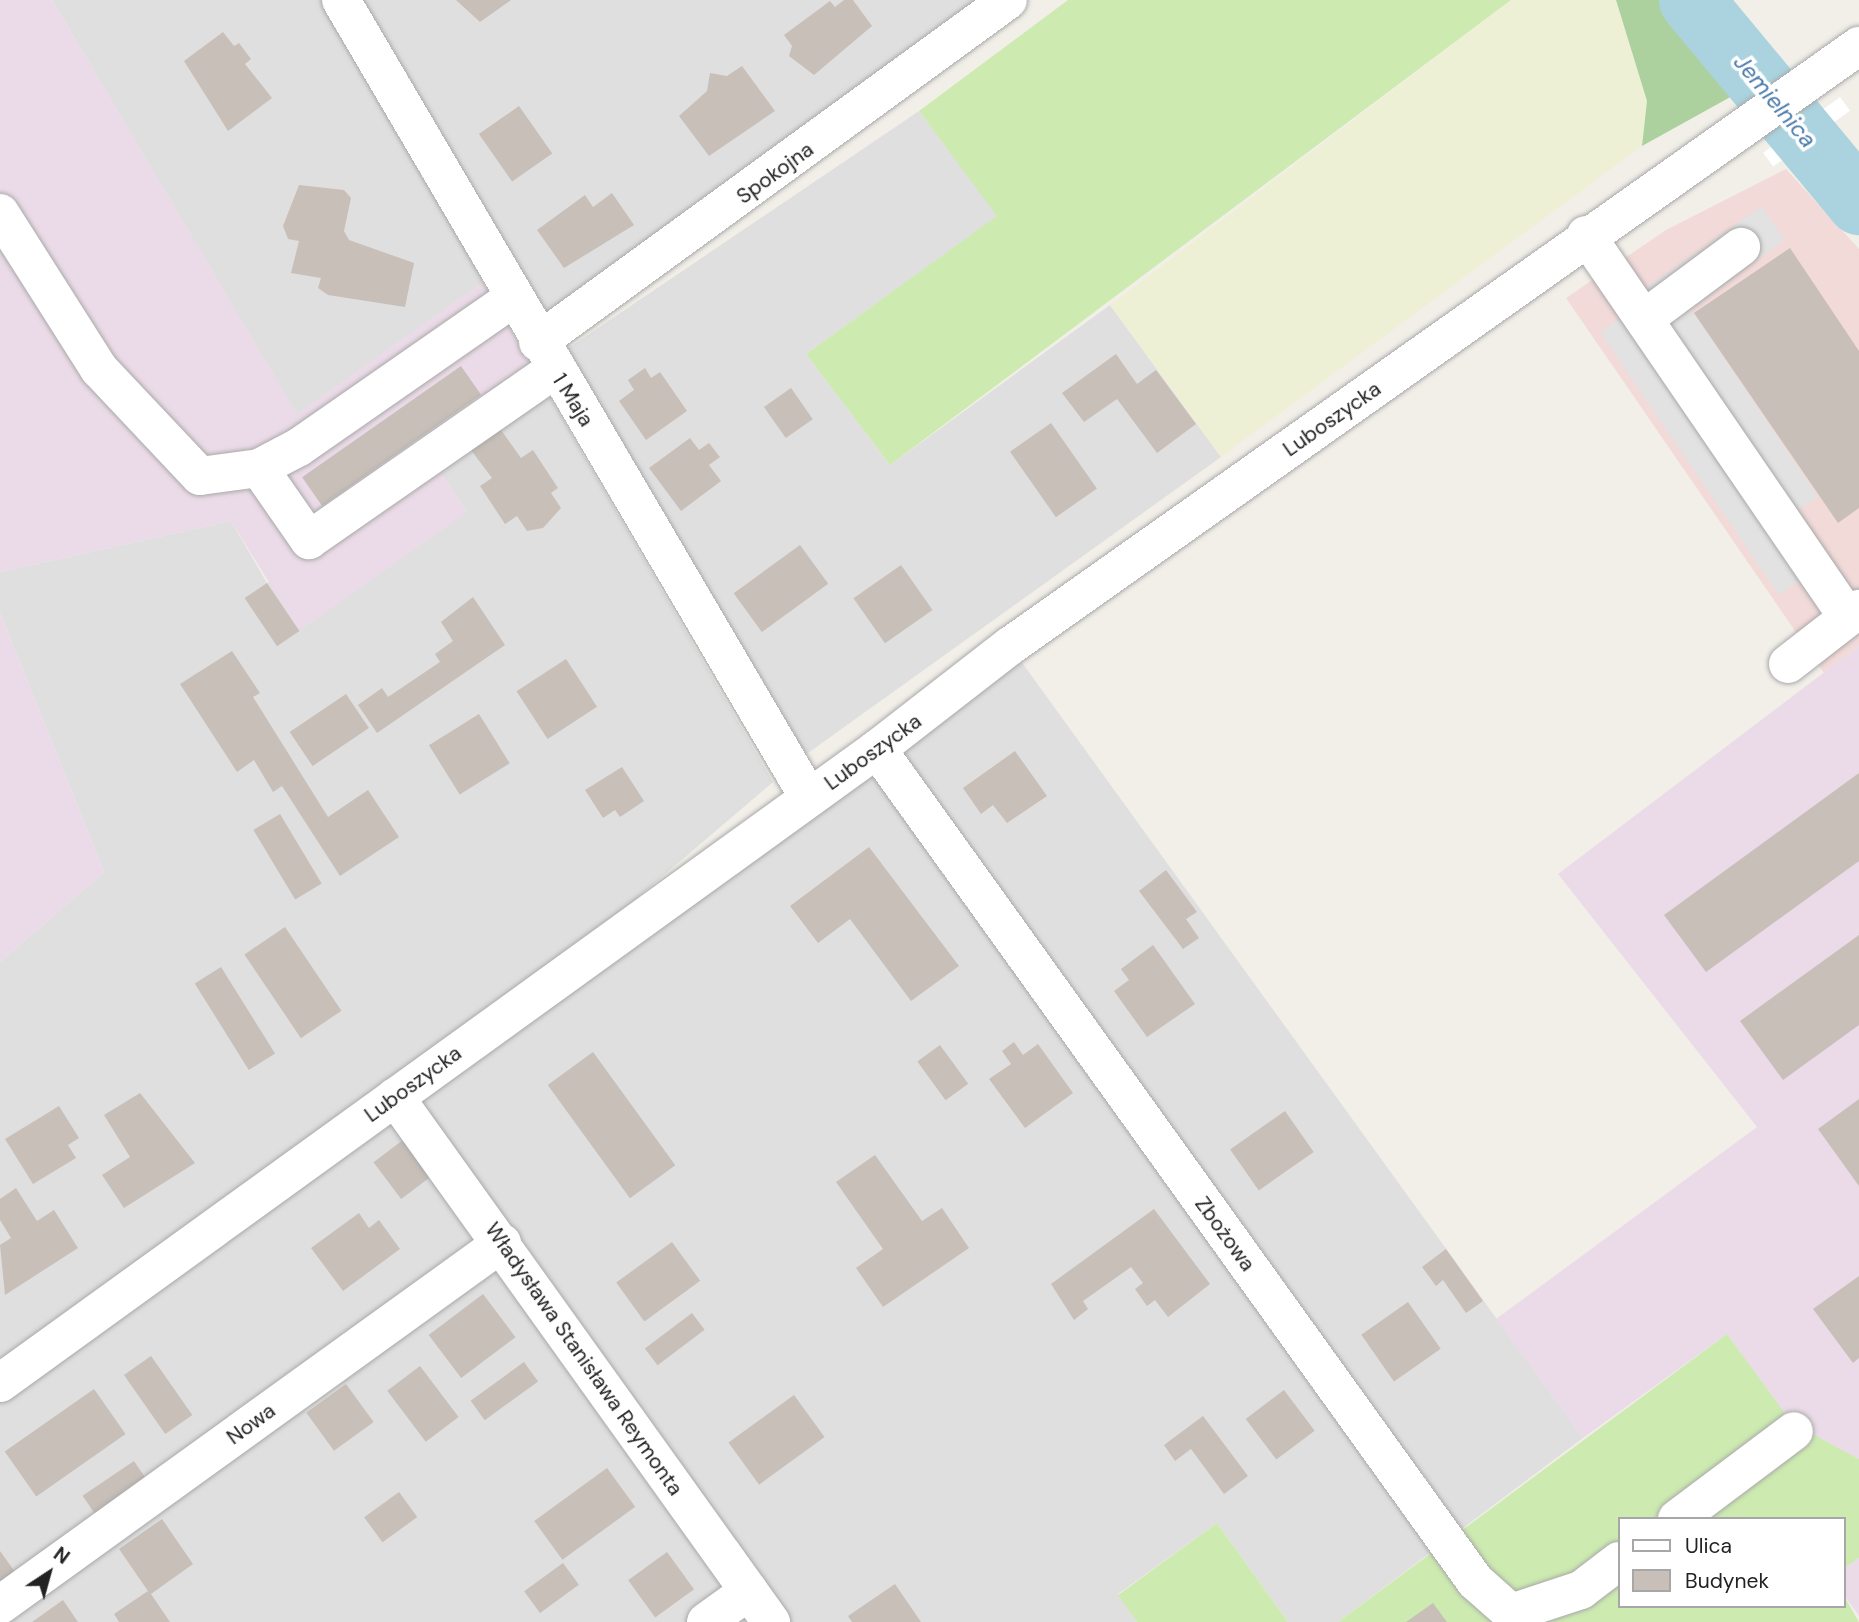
<!DOCTYPE html>
<html>
<head>
<meta charset="utf-8">
<style>
  body { margin:0 }
  #map { position:relative; width:1859px; height:1622px; overflow:hidden; background:#f2efe9; font-family:"DM Sans",sans-serif }
  div>[style] { position:absolute }
  .residential>* { inset:0; background:#e0dfdf }
  .commercial>* { inset:0; background:#f2dad9 }
  .industrial>* { inset:0; background:#ebdbe8 }
  .farmland>* { inset:0; background:#eef0d5 }
  .grass>* { inset:0; background:#cdebb0 }
  .forest>* { inset:0; background:#add19e }
  .parking>* { inset:0; background:#e2e2e2 }
  .pier>* { inset:0; background:#fff; transform-origin:0 0 }
  .river>* { height:65px; margin:-32.5px; padding:0 32.5px; transform-origin:32.5px; border-radius:32.5px; background:#aad3df }
  .building>* { inset:0; background:#c7bfb8; transform-origin:0 0 }
  .roads { filter:drop-shadow(0 0 2px #a9a9a9) drop-shadow(0 0 2px #a9a9a9) }
  .minor>* { height:38px; margin:-19px; padding:0 19px; transform-origin:19px; border-radius:19px; background:#fff }
  span { translate:-50% -50%; white-space:nowrap; text-align:center; line-height:1.15; -webkit-text-stroke:7px #fff; paint-order:stroke }
  .street-label { font-size:21px; color:#222 }
  .water-label { font-size:23px; color:#4a7aab; font-style:italic }
  .legend { position:absolute; left:1618px; top:1517px; width:228px; height:91px; box-sizing:border-box; background:#fff; border:2px solid #a7a7a7; margin:0; padding:9px 12px; list-style:none; font-size:21px; color:#222 }
  .legend li { display:flex; align-items:center; gap:14px; height:35px }
  .legend b { width:35px; border:2px solid #a7a7a7 }
  .north { position:absolute; left:14px; top:1538px; width:70px; height:70px; -webkit-text-stroke:5px #fff; paint-order:stroke; rotate:36deg; font-size:19px; font-weight:700; line-height:28px; text-align:center; color:#222 }
  .north::after { content:''; display:block; margin:auto; width:24px; height:32px; background:#222; clip-path:polygon(50% 0,100% 100%,50% 72%,0 100%) }
</style>
</head>
<body>
<div id="map">
  <div class="residential">
    <i style="clip-path:polygon(52px 0,983px 0,547px 314px,515px 260px,297px 415px)"></i>
    <i style="clip-path:polygon(919px 111px,998px 216px,806px 354px,890px 465px,1110px 305px,1221px 457px,801px 758px,567px 349px)"></i>
    <i style="clip-path:polygon(548px 394px,773px 782px,459px 1050px,1010px 646px,1583px 1438px,1338px 1622px,1288px 1622px,1217px 1523px,1118px 1594px,1137px 1622px,0 1622px,0 962px,104px 872px,0 613px,0 572px,231px 521px,267px 583px,467px 512px,441px 474px)"></i>
  </div>
  <div class="commercial">
    <i style="clip-path:polygon(1786px 169px,1859px 249px,1859px 646px,1824px 673px,1566px 298px,1666px 230px)"></i>
  </div>
  <div class="industrial">
    <i style="clip-path:polygon(0 0,52px 0,297px 414px,483px 282px,548px 394px,441px 474px,467px 512px,299px 631px,231px 521px,0 572px)"></i>
    <i style="clip-path:polygon(0 613px,104px 872px,0 962px)"></i>
    <i style="clip-path:polygon(1859px 646px,1859px 1459px,1792px 1424px,1727px 1334px,1583px 1438px,1496px 1319px,1757px 1127px,1558px 874px)"></i>
    <i style="clip-path:polygon(1859px 1558px,1859px 1616px,1843px 1594px,1843px 1569px)"></i>
  </div>
  <div class="farmland">
    <i style="clip-path:polygon(1511px 0,1616px 0,1647px 101px,1642px 146px,1221px 457px,1110px 305px)"></i>
  </div>
  <div class="grass">
    <i style="clip-path:polygon(1068px 0,1511px 0,890px 465px,806px 354px,997px 216px,919px 111px)"></i>
    <i style="clip-path:polygon(1727px 1334px,1792px 1423px,1859px 1459px,1859px 1558px,1843px 1569px,1843px 1519px,1619px 1519px,1619px 1606px,1843px 1606px,1843px 1594px,1859px 1622px,1338px 1622px)"></i>
    <i style="clip-path:polygon(1217px 1523px,1288px 1622px,1137px 1622px,1118px 1595px)"></i>
  </div>
  <div class="forest">
    <i style="clip-path:polygon(1616px 0,1668px 0,1743px 90px,1642px 146px,1647px 101px)"></i>
  </div>
  <div class="parking">
    <i style="clip-path:polygon(1762px 206px,1784px 240px,1691px 309px,1818px 497px,1798px 510px,1801px 580px,1779px 595px,1600px 332px,1622px 317px,1630px 299px)"></i>
  </div>
  <div class="pier">
    <i style="left:1840px;top:97px;width:17px;height:95px;rotate:54deg"></i>
  </div>
  <div class="river">
    <i style="left:1691px;top:0;width:263px;rotate:50.3deg"></i>
  </div>
  <div class="building">
    <i style="clip-path:polygon(456px 0,511px 0,480px 22px)"></i>
    <i style="clip-path:polygon(844px 0,853px 0,872px 26px,814px 75px,789px 56px,792px 46px,784px 35px,830px 1px,835px 7px)"></i>
    <i style="clip-path:polygon(223px 32px,234px 46px,239px 43px,251px 59px,245px 64px,272px 98px,228px 131px,184px 61px)"></i>
    <i style="clip-path:polygon(742px 66px,775px 111px,709px 156px,679px 116px,707px 91px,710px 73px,727px 76px)"></i>
    <i style="left:519px;top:106px;width:58px;height:49px;rotate:55deg"></i>
    <i style="clip-path:polygon(299px 185px,344px 190px,351px 198px,344px 231px,349px 240px,414px 263px,405px 307px,328px 295px,318px 288px,321px 278px,291px 273px,299px 241px,288px 239px,283px 226px)"></i>
    <i style="clip-path:polygon(612px 193px,634px 225px,564px 268px,537px 230px,585px 195px,593px 207px)"></i>
    <i style="clip-path:polygon(1790px 248px,1859px 351px,1859px 508px,1838px 523px,1694px 313px)"></i>
    <i style="clip-path:polygon(1116px 354px,1137px 384px,1156px 370px,1196px 424px,1157px 453px,1117px 399px,1084px 422px,1062px 393px)"></i>
    <i style="left:461px;top:366px;width:35px;height:194px;rotate:55deg"></i>
    <i style="clip-path:polygon(645px 368px,651px 378px,660px 372px,687px 411px,646px 440px,619px 401px,634px 390px,628px 380px)"></i>
    <i style="left:791px;top:388px;width:38px;height:33px;rotate:55deg"></i>
    <i style="left:1051px;top:423px;width:80px;height:50px;rotate:55deg"></i>
    <i style="clip-path:polygon(501px 430px,521px 458px,533px 450px,558px 488px,551px 493px,561px 508px,543px 528px,527px 531px,517px 516px,505px 524px,480px 486px,492px 478px,471px 450px)"></i>
    <i style="clip-path:polygon(690px 438px,699px 450px,709px 443px,720px 457px,709px 465px,721px 481px,681px 511px,649px 468px)"></i>
    <i style="left:800px;top:545px;width:48px;height:82px;rotate:54deg"></i>
    <i style="left:901px;top:565px;width:55px;height:58px;rotate:55deg"></i>
    <i style="left:267px;top:583px;width:58px;height:27px;rotate:56deg"></i>
    <i style="clip-path:polygon(473px 597px,505px 645px,377px 733px,358px 705px,382px 688px,388px 697px,440px 662px,435px 654px,453px 641px,441px 622px)"></i>
    <i style="clip-path:polygon(232px 651px,260px 693px,253px 697px,328px 817px,368px 790px,399px 837px,340px 876px,282px 786px,273px 792px,254px 760px,237px 772px,180px 684px)"></i>
    <i style="left:566px;top:659px;width:57px;height:59px;rotate:57deg"></i>
    <i style="left:346px;top:694px;width:41px;height:68px;rotate:56deg"></i>
    <i style="left:479px;top:714px;width:58px;height:59px;rotate:58deg"></i>
    <i style="clip-path:polygon(1015px 751px,1047px 796px,1007px 823px,993px 805px,981px 814px,963px 788px)"></i>
    <i style="clip-path:polygon(622px 767px,644px 801px,620px 817px,615px 810px,603px 818px,585px 790px)"></i>
    <i style="clip-path:polygon(1859px 773px,1859px 861px,1706px 972px,1664px 915px)"></i>
    <i style="left:280px;top:814px;width:81px;height:31px;rotate:59deg"></i>
    <i style="clip-path:polygon(869px 847px,959px 966px,911px 1001px,850px 919px,818px 943px,790px 906px)"></i>
    <i style="clip-path:polygon(1166px 870px,1197px 912px,1186px 919px,1199px 938px,1183px 949px,1139px 891px)"></i>
    <i style="left:285px;top:927px;width:101px;height:49px;rotate:56deg"></i>
    <i style="clip-path:polygon(1859px 935px,1859px 1025px,1783px 1080px,1740px 1021px)"></i>
    <i style="clip-path:polygon(1153px 945px,1195px 1004px,1147px 1037px,1114px 991px,1129px 980px,1121px 969px)"></i>
    <i style="left:221px;top:967px;width:102px;height:31px;rotate:58deg"></i>
    <i style="clip-path:polygon(1014px 1042px,1023px 1055px,1038px 1044px,1073px 1093px,1025px 1128px,989px 1079px,1011px 1064px,1002px 1051px)"></i>
    <i style="left:940px;top:1045px;width:48px;height:28px;rotate:54deg"></i>
    <i style="left:593px;top:1052px;width:140px;height:56px;rotate:54deg"></i>
    <i style="clip-path:polygon(140px 1093px,195px 1163px,124px 1208px,102px 1175px,130px 1157px,104px 1115px)"></i>
    <i style="clip-path:polygon(1859px 1099px,1859px 1186px,1818px 1129px)"></i>
    <i style="clip-path:polygon(59px 1106px,79px 1138px,68px 1145px,76px 1158px,33px 1184px,5px 1139px)"></i>
    <i style="left:1285px;top:1111px;width:50px;height:67px;rotate:55deg"></i>
    <i style="left:407px;top:1137px;width:46px;height:42px;rotate:53deg"></i>
    <i style="clip-path:polygon(875px 1155px,922px 1221px,942px 1208px,969px 1248px,883px 1307px,856px 1268px,883px 1249px,836px 1182px)"></i>
    <i style="clip-path:polygon(16px 1188px,37px 1221px,54px 1210px,78px 1248px,5px 1295px,0 1245px,11px 1238px,0 1220px,0 1199px)"></i>
    <i style="clip-path:polygon(1154px 1209px,1210px 1284px,1168px 1317px,1155px 1300px,1147px 1306px,1135px 1289px,1143px 1283px,1131px 1267px,1083px 1301px,1088px 1309px,1074px 1320px,1051px 1284px)"></i>
    <i style="clip-path:polygon(359px 1213px,369px 1228px,379px 1220px,400px 1249px,343px 1291px,311px 1248px)"></i>
    <i style="left:672px;top:1242px;width:48px;height:69px;rotate:54deg"></i>
    <i style="clip-path:polygon(1446px 1249px,1483px 1301px,1466px 1313px,1443px 1280px,1436px 1286px,1422px 1267px)"></i>
    <i style="clip-path:polygon(1859px 1276px,1859px 1358px,1853px 1363px,1813px 1309px)"></i>
    <i style="left:483px;top:1294px;width:54px;height:68px;rotate:53deg"></i>
    <i style="left:1408px;top:1302px;width:57px;height:57px;rotate:55deg"></i>
    <i style="left:692px;top:1313px;width:21px;height:59px;rotate:53deg"></i>
    <i style="left:151px;top:1356px;width:72px;height:33px;rotate:55deg"></i>
    <i style="left:524px;top:1362px;width:24px;height:66px;rotate:54deg"></i>
    <i style="left:420px;top:1366px;width:64px;height:41px;rotate:53deg"></i>
    <i style="left:346px;top:1384px;width:47px;height:49px;rotate:54deg"></i>
    <i style="left:94px;top:1389px;width:55px;height:109px;rotate:55deg"></i>
    <i style="left:1284px;top:1390px;width:51px;height:48px;rotate:53deg"></i>
    <i style="left:794px;top:1395px;width:52px;height:81px;rotate:54deg"></i>
    <i style="clip-path:polygon(1203px 1416px,1248px 1476px,1224px 1494px,1191px 1449px,1175px 1461px,1164px 1445px)"></i>
    <i style="left:134px;top:1461px;width:23px;height:62px;rotate:56deg"></i>
    <i style="left:607px;top:1468px;width:48px;height:90px;rotate:54deg"></i>
    <i style="left:399px;top:1492px;width:31px;height:43px;rotate:54deg"></i>
    <i style="clip-path:polygon(162px 1519px,193px 1564px,151px 1594px,170px 1622px,119px 1622px,114px 1614px,148px 1591px,119px 1549px)"></i>
    <i style="clip-path:polygon(0 1551px,15px 1572px,0 1582px)"></i>
    <i style="left:667px;top:1552px;width:46px;height:48px;rotate:54deg"></i>
    <i style="left:563px;top:1563px;width:27px;height:48px;rotate:54deg"></i>
    <i style="clip-path:polygon(895px 1584px,921px 1622px,852px 1622px,848px 1616px)"></i>
    <i style="clip-path:polygon(63px 1600px,78px 1622px,32px 1622px)"></i>
    <i style="clip-path:polygon(1433px 1603px,1447px 1622px,1406px 1622px)"></i>
  </div>
  <div class="roads">
    <div class="minor">
      <i style="left:341px;top:0;width:925px;rotate:59.61deg"></i>
      <i style="left:0;top:213px;width:185px;rotate:57.6deg"></i>
      <i style="left:99px;top:369px;width:147px;rotate:46.7deg"></i>
      <i style="left:200px;top:476px;width:60px;rotate:-7.7deg"></i>
      <i style="left:259px;top:468px;width:45px;rotate:-27.7deg"></i>
      <i style="left:299px;top:447px;width:261px;rotate:-34.8deg"></i>
      <i style="left:1586px;top:235px;width:463px;rotate:55.6deg"></i>
      <i style="left:1644px;top:319px;width:121px;rotate:-36.6deg"></i>
      <i style="left:538px;top:342px;width:581px;rotate:-36.04deg"></i>
      <i style="left:259px;top:468px;width:88px;rotate:55.2deg"></i>
      <i style="left:309px;top:540px;width:300px;rotate:-34.8deg"></i>
      <i style="left:1788px;top:664px;width:90px;rotate:-37.8deg"></i>
      <i style="left:877px;top:749px;width:1025px;rotate:54.29deg"></i>
      <i style="left:1475px;top:1581px;width:48px;rotate:41.6deg"></i>
      <i style="left:1511px;top:1613px;width:74px;rotate:-18.2deg"></i>
      <i style="left:1581px;top:1590px;width:48px;rotate:-37.3deg"></i>
      <i style="left:395px;top:1097px;width:646px;rotate:54.39deg"></i>
      <i style="left:0;top:1383px;width:1082px;rotate:-35.86deg"></i>
      <i style="left:877px;top:749px;width:168px;rotate:-37.8deg"></i>
      <i style="left:1010px;top:646px;width:1040px;rotate:-35.25deg"></i>
      <i style="left:1677px;top:1519px;width:146px;rotate:-36.9deg"></i>
      <i style="left:0;top:1605px;width:619px;rotate:-35.8deg"></i>
      <i style="left:706px;top:1622px;width:53px;rotate:-35.8deg"></i>
    </div>
  </div>
  <div class="street-label">
    <span style="left:775px;top:173px;rotate:-36deg">Spokojna</span>
    <span style="left:573px;top:400px;rotate:58deg">1 Maja</span>
    <span style="left:1332px;top:419px;rotate:-35deg">Luboszycka</span>
    <span style="left:873px;top:752px;rotate:-36deg">Luboszycka</span>
    <span style="left:413px;top:1084px;rotate:-36deg">Luboszycka</span>
    <span style="left:1225px;top:1234px;rotate:54deg">Zbożowa</span>
    <span style="left:584px;top:1359px;rotate:55deg">Władysława Stanisława Reymonta</span>
    <span style="left:251px;top:1424px;rotate:-36deg">Nowa</span>
  </div>
  <div class="water-label">
    <span style="left:1775px;top:101px;rotate:50deg">Jemielnica</span>
  </div>
  <ul class="legend">
  <li><b style="height:9px;background:#fff"></b>Ulica</li>
  <li><b style="height:19px;background:#c7bfb8"></b>Budynek</li>
  </ul>
  <div class="north">N</div>
</div>
</body>
</html>
